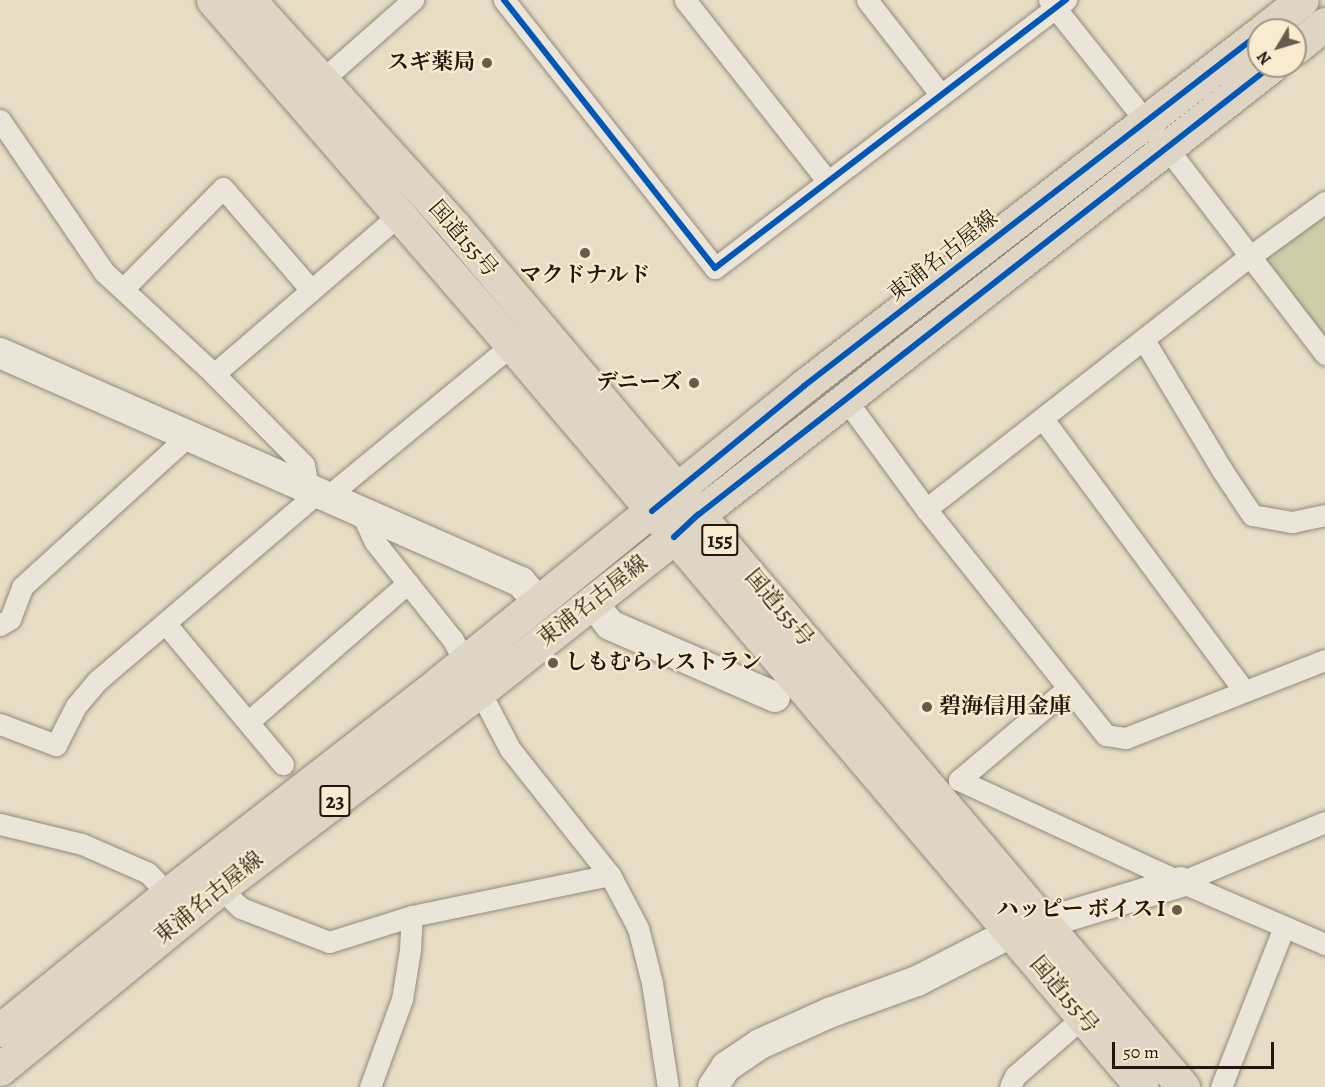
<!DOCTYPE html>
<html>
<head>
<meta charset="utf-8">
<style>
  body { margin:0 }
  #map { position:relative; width:1325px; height:1087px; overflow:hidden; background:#e7dcc5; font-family:Alegreya,"Noto Serif JP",serif }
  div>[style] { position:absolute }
  .green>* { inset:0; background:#cdcea8 }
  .roads { filter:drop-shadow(0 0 2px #928a7c) drop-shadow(0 0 2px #928a7c) }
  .street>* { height:21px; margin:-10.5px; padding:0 10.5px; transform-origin:10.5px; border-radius:10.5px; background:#ebe5d9 }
  .secondary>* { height:30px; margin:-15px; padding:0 15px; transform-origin:15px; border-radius:15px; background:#ebe5d9 }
  .primary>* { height:33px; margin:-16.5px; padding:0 16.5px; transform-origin:16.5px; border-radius:16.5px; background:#ded5c4 }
  .highway>* { height:33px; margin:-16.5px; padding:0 16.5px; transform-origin:16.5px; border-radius:16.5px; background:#ded5c4 }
  .cycleway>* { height:6px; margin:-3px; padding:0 3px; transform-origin:3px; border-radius:3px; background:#0057b8 }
  .dots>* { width:16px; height:16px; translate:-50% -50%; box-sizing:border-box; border:3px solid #f9ebd0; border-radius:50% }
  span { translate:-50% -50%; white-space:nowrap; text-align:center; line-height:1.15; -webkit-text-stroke:4.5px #f9ebd0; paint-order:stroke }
  .shield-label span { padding:2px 4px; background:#f9ebd0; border:2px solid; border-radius:4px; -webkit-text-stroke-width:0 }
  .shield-label { font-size:21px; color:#23160c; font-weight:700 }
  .poi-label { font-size:22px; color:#23160c; font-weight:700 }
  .right { translate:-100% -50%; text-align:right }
  .left { translate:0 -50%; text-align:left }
  .street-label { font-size:22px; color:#23160c }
  .north { position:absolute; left:1247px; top:18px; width:60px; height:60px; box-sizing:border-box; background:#f9ebd0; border:2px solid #a39682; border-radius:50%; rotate:232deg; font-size:16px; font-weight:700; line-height:24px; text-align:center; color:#23160c }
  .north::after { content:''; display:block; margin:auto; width:21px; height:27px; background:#685b4d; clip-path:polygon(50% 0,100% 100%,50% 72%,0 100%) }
  .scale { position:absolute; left:1112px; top:1042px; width:162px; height:27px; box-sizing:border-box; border:3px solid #23160c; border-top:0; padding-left:8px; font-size:18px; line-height:21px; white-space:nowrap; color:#23160c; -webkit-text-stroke:4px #f9ebd0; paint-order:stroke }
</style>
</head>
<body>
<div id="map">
  <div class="green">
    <i style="clip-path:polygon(1325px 202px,1325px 361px,1249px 257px)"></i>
  </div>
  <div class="roads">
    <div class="street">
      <i style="left:504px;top:0;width:341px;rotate:51.8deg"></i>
      <i style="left:715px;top:268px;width:442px;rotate:-37.4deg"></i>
      <i style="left:685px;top:0;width:231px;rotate:51.8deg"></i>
      <i style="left:867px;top:0;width:120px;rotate:52.1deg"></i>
      <i style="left:1049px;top:0;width:189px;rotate:51.4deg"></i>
      <i style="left:1167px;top:148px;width:260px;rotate:52.5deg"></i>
      <i style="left:321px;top:81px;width:123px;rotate:-41.4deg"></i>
      <i style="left:0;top:120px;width:184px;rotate:55.6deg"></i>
      <i style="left:104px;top:272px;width:150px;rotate:42.8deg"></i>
      <i style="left:214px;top:374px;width:128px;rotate:45.3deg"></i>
      <i style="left:304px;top:465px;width:23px;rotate:80deg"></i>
      <i style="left:123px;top:289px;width:142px;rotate:-45.3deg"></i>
      <i style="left:223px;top:188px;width:135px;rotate:49.2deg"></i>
      <i style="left:1144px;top:340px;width:152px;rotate:59deg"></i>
      <i style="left:1222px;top:470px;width:54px;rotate:56.3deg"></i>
      <i style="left:1252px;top:515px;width:41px;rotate:9.9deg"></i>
      <i style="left:1292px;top:522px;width:34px;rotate:-12deg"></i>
      <i style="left:214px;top:374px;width:245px;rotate:-40.7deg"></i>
      <i style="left:846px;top:400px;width:135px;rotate:53.7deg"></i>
      <i style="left:926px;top:509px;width:289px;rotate:51.5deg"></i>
      <i style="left:1106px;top:735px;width:20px;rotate:9deg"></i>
      <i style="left:1126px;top:738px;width:214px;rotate:-21.4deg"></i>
      <i style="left:1043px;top:419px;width:338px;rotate:53.5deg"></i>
      <i style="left:328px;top:496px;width:238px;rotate:-39.4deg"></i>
      <i style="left:926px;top:509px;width:410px;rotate:-38deg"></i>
      <i style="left:1249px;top:257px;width:94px;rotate:-35.9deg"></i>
      <i style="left:360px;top:510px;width:35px;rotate:65deg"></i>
      <i style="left:375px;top:542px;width:125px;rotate:51.5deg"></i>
      <i style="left:453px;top:640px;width:123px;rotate:62.4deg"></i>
      <i style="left:510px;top:749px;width:161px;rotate:51.6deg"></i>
      <i style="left:610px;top:875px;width:60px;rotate:62.2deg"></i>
      <i style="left:638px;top:928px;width:57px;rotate:75.7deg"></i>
      <i style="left:652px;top:983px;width:105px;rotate:81.3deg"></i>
      <i style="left:165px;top:623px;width:184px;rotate:50.1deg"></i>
      <i style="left:0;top:625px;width:12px;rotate:-31deg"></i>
      <i style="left:10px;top:619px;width:34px;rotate:-69deg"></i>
      <i style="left:22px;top:587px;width:224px;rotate:-42.3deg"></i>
      <i style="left:1068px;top:688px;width:143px;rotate:139.8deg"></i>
      <i style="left:959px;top:780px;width:244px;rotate:24.7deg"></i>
      <i style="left:1181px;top:882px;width:157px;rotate:23.3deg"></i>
      <i style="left:248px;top:722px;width:212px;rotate:-41deg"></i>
      <i style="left:0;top:724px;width:60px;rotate:20.6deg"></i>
      <i style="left:56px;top:745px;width:44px;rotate:-62.9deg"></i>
      <i style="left:76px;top:706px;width:33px;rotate:-50deg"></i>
      <i style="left:97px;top:681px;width:291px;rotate:-40.5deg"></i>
      <i style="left:0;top:824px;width:84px;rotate:13.7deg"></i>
      <i style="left:82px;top:844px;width:72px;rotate:23.7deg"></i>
      <i style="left:148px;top:873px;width:29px;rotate:46deg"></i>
      <i style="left:1181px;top:882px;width:156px;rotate:-22.6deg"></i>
      <i style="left:220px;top:888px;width:29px;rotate:44deg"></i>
      <i style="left:241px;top:908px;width:94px;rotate:21.1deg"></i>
      <i style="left:329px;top:942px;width:87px;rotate:-17.4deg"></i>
      <i style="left:412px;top:916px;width:202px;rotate:-11.7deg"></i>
      <i style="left:370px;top:1087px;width:94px;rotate:-70deg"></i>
      <i style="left:402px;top:999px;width:50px;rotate:-80.7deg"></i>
      <i style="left:410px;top:950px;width:34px;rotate:-87deg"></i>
      <i style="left:1010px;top:1087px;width:12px;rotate:-66deg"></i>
      <i style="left:1015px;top:1076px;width:90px;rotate:-40.9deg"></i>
      <i style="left:1221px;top:1087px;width:172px;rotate:-68.5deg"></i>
    </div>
    <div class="secondary">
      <i style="left:0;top:353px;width:569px;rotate:23.73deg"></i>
      <i style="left:521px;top:582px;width:26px;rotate:50deg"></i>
      <i style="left:592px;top:602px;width:29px;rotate:52deg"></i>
      <i style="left:610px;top:625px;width:180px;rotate:23.6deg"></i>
      <i style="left:713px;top:1087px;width:24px;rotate:-57deg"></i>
      <i style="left:726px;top:1067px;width:41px;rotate:-34.1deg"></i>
      <i style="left:760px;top:1044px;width:76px;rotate:-24.2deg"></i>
      <i style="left:829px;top:1013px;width:94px;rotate:-20deg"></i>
      <i style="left:917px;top:981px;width:106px;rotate:-27.1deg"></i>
      <i style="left:1011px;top:933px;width:177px;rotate:-16.7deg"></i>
    </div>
    <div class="primary">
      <i style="left:1264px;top:30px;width:48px;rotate:-38.3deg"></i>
      <i style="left:1295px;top:48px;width:38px;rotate:-39deg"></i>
      <i style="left:0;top:1030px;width:216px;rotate:-39deg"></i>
      <i style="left:168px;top:894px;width:345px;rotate:-37.9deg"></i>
      <i style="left:440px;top:682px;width:469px;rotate:-39.1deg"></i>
      <i style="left:804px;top:386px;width:575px;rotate:-37.73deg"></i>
      <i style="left:0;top:1069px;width:285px;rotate:-39.4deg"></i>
      <i style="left:220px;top:888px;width:326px;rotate:-37.2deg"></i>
      <i style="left:480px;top:691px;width:248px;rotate:-38.4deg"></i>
      <i style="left:674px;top:537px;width:33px;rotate:-43deg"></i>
      <i style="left:698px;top:515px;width:728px;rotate:-38.08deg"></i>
    </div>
    <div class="highway">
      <i style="left:213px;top:0;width:457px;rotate:49.1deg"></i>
      <i style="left:512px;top:345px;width:973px;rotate:49.67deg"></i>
      <i style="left:249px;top:0;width:304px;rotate:47.8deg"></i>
      <i style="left:453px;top:225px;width:1130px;rotate:49.74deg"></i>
    </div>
  </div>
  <div class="cycleway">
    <i style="left:504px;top:0;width:341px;rotate:51.8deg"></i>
    <i style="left:715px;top:268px;width:442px;rotate:-37.4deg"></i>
    <i style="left:652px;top:511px;width:197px;rotate:-39.4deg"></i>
    <i style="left:804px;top:386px;width:575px;rotate:-37.73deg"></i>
    <i style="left:674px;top:537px;width:33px;rotate:-43deg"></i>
    <i style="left:698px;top:515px;width:728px;rotate:-38.08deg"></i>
  </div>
  <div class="dots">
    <i style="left:487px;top:63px;background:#685b4d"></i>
    <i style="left:585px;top:253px;background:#685b4d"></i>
    <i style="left:694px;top:383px;background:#685b4d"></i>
    <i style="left:553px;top:663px;background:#685b4d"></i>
    <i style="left:927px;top:707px;background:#685b4d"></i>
    <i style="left:1177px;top:910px;background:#685b4d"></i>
  </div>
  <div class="shield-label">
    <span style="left:720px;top:540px">155</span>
    <span style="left:335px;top:801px">23</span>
  </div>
  <div class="poi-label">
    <span class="right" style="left:475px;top:63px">スギ薬局</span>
    <span style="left:585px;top:276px">マクドナルド</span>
    <span class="right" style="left:682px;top:383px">デニーズ</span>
    <span class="left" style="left:565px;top:663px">しもむらレストラン</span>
    <span class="left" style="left:939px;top:707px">碧海信用金庫</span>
    <span class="right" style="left:1165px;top:910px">ハッピー ボイス I</span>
  </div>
  <div class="street-label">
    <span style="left:463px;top:239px;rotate:49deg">国道155号</span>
    <span style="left:943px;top:256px;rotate:-38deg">東浦名古屋線</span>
    <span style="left:593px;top:601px;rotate:-38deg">東浦名古屋線</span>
    <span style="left:779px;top:608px;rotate:50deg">国道155号</span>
    <span style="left:209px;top:898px;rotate:-39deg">東浦名古屋線</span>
    <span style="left:1064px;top:995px;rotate:50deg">国道155号</span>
  </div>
  <div class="north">N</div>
  <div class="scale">50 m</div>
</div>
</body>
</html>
